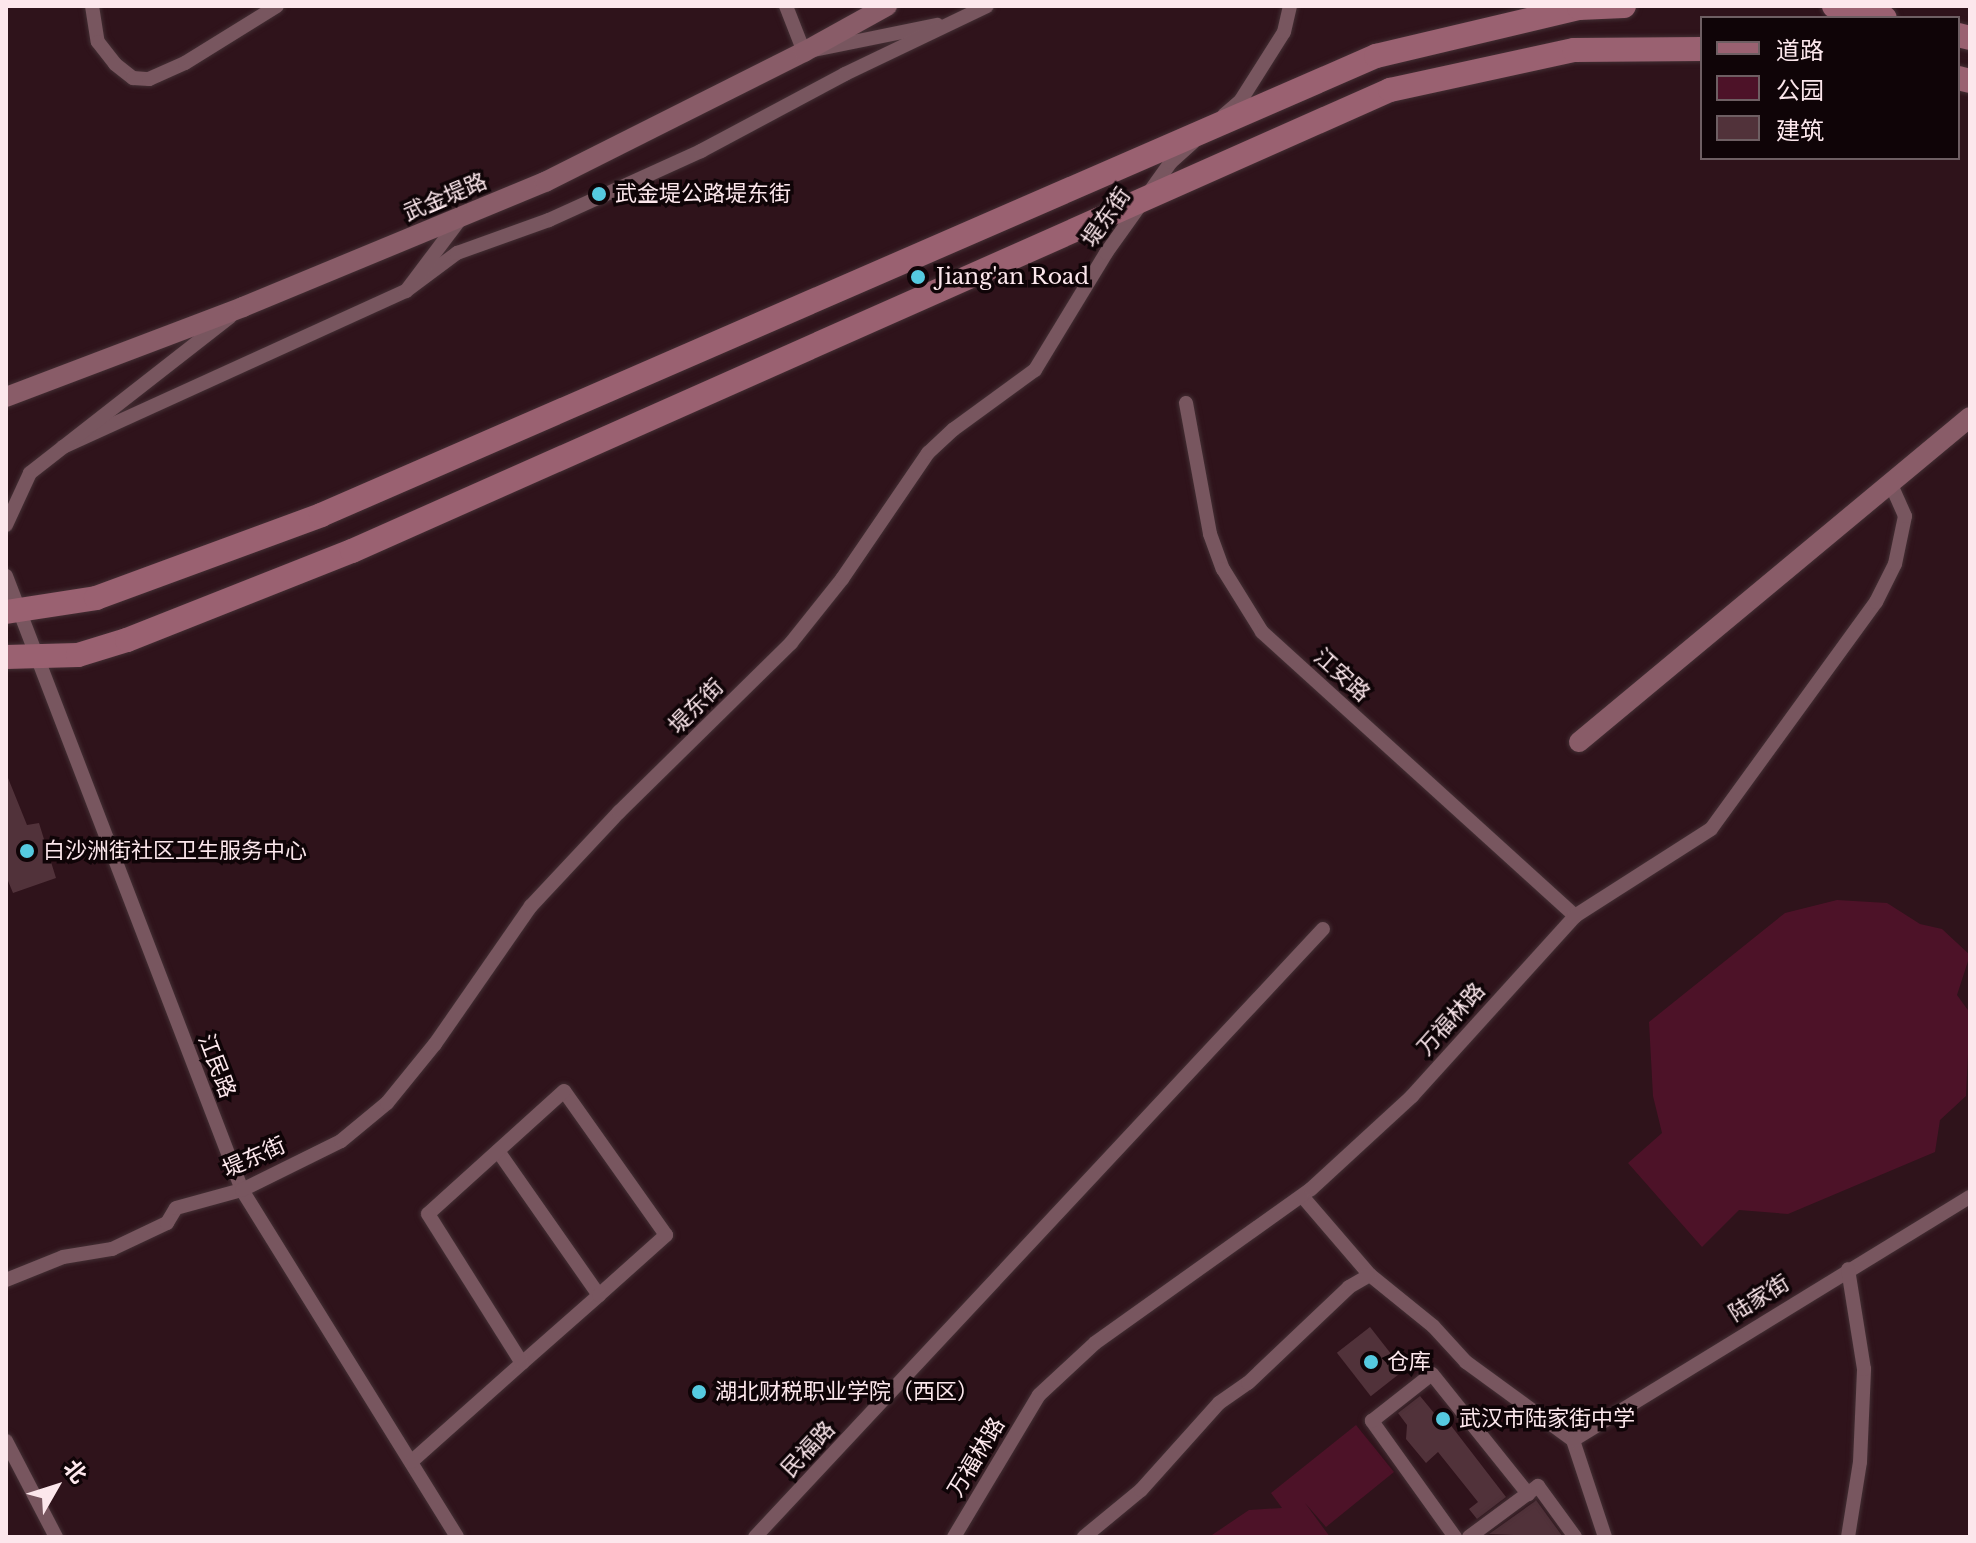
<!DOCTYPE html>
<html>
<head>
<meta charset="utf-8">
<style>
  body { margin:0 }
  #map { position:relative; width:1976px; height:1543px; overflow:hidden; background:#2f131b; font-family:"Libre Baskerville","Noto Sans SC",serif }
  div>[style] { position:absolute }
  .green>* { inset:0; background:#4d1228 }
  .building>* { inset:0; background:#51323a; transform-origin:0 0 }
  .roads { filter:drop-shadow(0 0 2px #432f34) drop-shadow(0 0 2px #432f34) }
  .street>* { height:14px; margin:-7px; padding:0 7px; transform-origin:7px; border-radius:7px; background:#78565f }
  .secondary>* { height:20px; margin:-10px; padding:0 10px; transform-origin:10px; border-radius:10px; background:#895c68 }
  .primary>* { height:24px; margin:-12px; padding:0 12px; transform-origin:12px; border-radius:12px; background:#9a6171 }
  .dots>* { width:22px; height:22px; translate:-50% -50%; box-sizing:border-box; border:4px solid #0f0407; border-radius:50% }
  span { translate:-50% -50%; white-space:nowrap; text-align:center; line-height:1.15; -webkit-text-stroke:7px #0f0407; paint-order:stroke }
  .poi-label { font-size:22px; color:#fce7ec }
  .left { translate:0 -50%; text-align:left }
  .street-label { font-size:22px; color:#fce7ec }
  .frame { position:absolute; inset:0; border:8px solid #fce7ec; pointer-events:none }
  .legend { position:absolute; left:1700px; top:16px; width:260px; height:144px; box-sizing:border-box; background:#0f0407; border:2px solid #6e5f63; margin:0; padding:10px 14px; list-style:none; font-size:24px; color:#fce7ec }
  .legend li { display:flex; align-items:center; gap:16px; height:40px }
  .legend b { width:40px; border:2px solid #6e5f63 }
  .north { position:absolute; left:16px; top:1447px; width:80px; height:80px; -webkit-text-stroke:6px #0f0407; paint-order:stroke; rotate:51deg; font-size:22px; font-weight:700; line-height:32px; text-align:center; color:#fce7ec }
  .north::after { content:''; display:block; margin:auto; width:28px; height:36px; background:#fce7ec; clip-path:polygon(50% 0,100% 100%,50% 72%,0 100%) }
</style>
</head>
<body>
<div id="map">
  <div class="green">
    <i style="clip-path:polygon(1837px 900px,1887px 903px,1920px 924px,1942px 929px,1970px 955px,1957px 995px,1970px 1013px,1966px 1096px,1940px 1120px,1935px 1152px,1788px 1214px,1739px 1210px,1702px 1247px,1628px 1163px,1662px 1133px,1653px 1096px,1649px 1022px,1785px 913px)"></i>
    <i style="clip-path:polygon(1356px 1425px,1394px 1472px,1326px 1527px,1305px 1503px,1330px 1537px,1209px 1537px,1249px 1510px,1282px 1508px,1271px 1493px)"></i>
  </div>
  <div class="building">
    <i style="clip-path:polygon(6px 773px,27px 825px,39px 823px,56px 878px,13px 893px,6px 876px)"></i>
    <i style="left:1370px;top:1327px;width:55px;height:42px;rotate:52deg"></i>
    <i style="clip-path:polygon(1420px 1396px,1434px 1413px,1449px 1423px,1506px 1497px,1477px 1519px,1469px 1509px,1478px 1502px,1438px 1452px,1426px 1463px,1406px 1439px,1407px 1425px,1398px 1413px)"></i>
    <i style="clip-path:polygon(1536px 1500px,1563px 1537px,1489px 1534px,1534px 1502px)"></i>
  </div>
  <div class="roads">
    <div class="street">
      <i style="left:92px;top:6px;width:36px;rotate:81deg"></i>
      <i style="left:98px;top:42px;width:28px;rotate:52deg"></i>
      <i style="left:115px;top:64px;width:23px;rotate:38deg"></i>
      <i style="left:133px;top:78px;width:16px;rotate:4deg"></i>
      <i style="left:149px;top:79px;width:39px;rotate:-24deg"></i>
      <i style="left:185px;top:63px;width:108px;rotate:-31.8deg"></i>
      <i style="left:786px;top:6px;width:49px;rotate:68.6deg"></i>
      <i style="left:804px;top:52px;width:136px;rotate:-11.5deg"></i>
      <i style="left:1224px;top:115px;width:23px;rotate:-41deg"></i>
      <i style="left:1241px;top:100px;width:80px;rotate:-57.7deg"></i>
      <i style="left:1284px;top:32px;width:27px;rotate:-77deg"></i>
      <i style="left:406px;top:291px;width:64px;rotate:-36.7deg"></i>
      <i style="left:457px;top:253px;width:98px;rotate:-19.7deg"></i>
      <i style="left:549px;top:220px;width:167px;rotate:-24.4deg"></i>
      <i style="left:701px;top:151px;width:163px;rotate:-28.1deg"></i>
      <i style="left:845px;top:74px;width:157px;rotate:-25.6deg"></i>
      <i style="left:1186px;top:403px;width:133px;rotate:79.6deg"></i>
      <i style="left:1210px;top:534px;width:37px;rotate:70deg"></i>
      <i style="left:1223px;top:569px;width:74px;rotate:58.2deg"></i>
      <i style="left:1262px;top:632px;width:423px;rotate:42.2deg"></i>
      <i style="left:63px;top:447px;width:377px;rotate:-24.5deg"></i>
      <i style="left:406px;top:291px;width:91px;rotate:-53deg"></i>
      <i style="left:6px;top:525px;width:57px;rotate:-65.2deg"></i>
      <i style="left:30px;top:473px;width:254px;rotate:-38deg"></i>
      <i style="left:6px;top:576px;width:658px;rotate:68.97deg"></i>
      <i style="left:242px;top:1190px;width:408px;rotate:58.2deg"></i>
      <i style="left:498px;top:1151px;width:176px;rotate:55deg"></i>
      <i style="left:1302px;top:1196px;width:104px;rotate:49.3deg"></i>
      <i style="left:1370px;top:1275px;width:81px;rotate:39deg"></i>
      <i style="left:1433px;top:1326px;width:49px;rotate:47.5deg"></i>
      <i style="left:1466px;top:1362px;width:132px;rotate:36.1deg"></i>
      <i style="left:6px;top:1280px;width:61px;rotate:-22deg"></i>
      <i style="left:63px;top:1257px;width:50px;rotate:-9.3deg"></i>
      <i style="left:112px;top:1249px;width:61px;rotate:-25.3deg"></i>
      <i style="left:167px;top:1223px;width:17px;rotate:-59deg"></i>
      <i style="left:176px;top:1208px;width:68px;rotate:-15.3deg"></i>
      <i style="left:242px;top:1190px;width:110px;rotate:-26.3deg"></i>
      <i style="left:341px;top:1141px;width:60px;rotate:-39.6deg"></i>
      <i style="left:387px;top:1103px;width:76px;rotate:-50.9deg"></i>
      <i style="left:435px;top:1044px;width:168px;rotate:-55.2deg"></i>
      <i style="left:531px;top:906px;width:129px;rotate:-46.9deg"></i>
      <i style="left:619px;top:812px;width:241px;rotate:-44.5deg"></i>
      <i style="left:791px;top:643px;width:82px;rotate:-51.4deg"></i>
      <i style="left:842px;top:579px;width:153px;rotate:-55.7deg"></i>
      <i style="left:928px;top:453px;width:35px;rotate:-43deg"></i>
      <i style="left:954px;top:429px;width:100px;rotate:-36.1deg"></i>
      <i style="left:1035px;top:370px;width:137px;rotate:-58.7deg"></i>
      <i style="left:1106px;top:253px;width:112px;rotate:-54.5deg"></i>
      <i style="left:1171px;top:162px;width:30px;rotate:-42deg"></i>
      <i style="left:6px;top:1441px;width:108px;rotate:62.5deg"></i>
      <i style="left:411px;top:1462px;width:149px;rotate:-41.7deg"></i>
      <i style="left:522px;top:1363px;width:103px;rotate:-41.4deg"></i>
      <i style="left:599px;top:1295px;width:90px;rotate:-41.8deg"></i>
      <i style="left:666px;top:1235px;width:176px;rotate:-125.3deg"></i>
      <i style="left:564px;top:1091px;width:183px;rotate:137.9deg"></i>
      <i style="left:428px;top:1214px;width:176px;rotate:57.8deg"></i>
      <i style="left:755px;top:1537px;width:832px;rotate:-46.95deg"></i>
      <i style="left:954px;top:1537px;width:165px;rotate:-59.1deg"></i>
      <i style="left:1039px;top:1395px;width:76px;rotate:-42.9deg"></i>
      <i style="left:1095px;top:1343px;width:265px;rotate:-35.5deg"></i>
      <i style="left:1311px;top:1189px;width:137px;rotate:-42.6deg"></i>
      <i style="left:1412px;top:1096px;width:243px;rotate:-47.8deg"></i>
      <i style="left:1575px;top:916px;width:161px;rotate:-32.6deg"></i>
      <i style="left:1711px;top:829px;width:281px;rotate:-54deg"></i>
      <i style="left:1876px;top:602px;width:42px;rotate:-63.4deg"></i>
      <i style="left:1895px;top:564px;width:49px;rotate:-78.2deg"></i>
      <i style="left:1905px;top:516px;width:35px;rotate:-114deg"></i>
      <i style="left:1084px;top:1537px;width:74px;rotate:-39.5deg"></i>
      <i style="left:1141px;top:1490px;width:117px;rotate:-48.1deg"></i>
      <i style="left:1219px;top:1403px;width:35px;rotate:-35deg"></i>
      <i style="left:1248px;top:1383px;width:139px;rotate:-43.5deg"></i>
      <i style="left:1349px;top:1287px;width:24px;rotate:-30deg"></i>
      <i style="left:1455px;top:1537px;width:143px;rotate:-125.6deg"></i>
      <i style="left:1372px;top:1421px;width:76px;rotate:-38.1deg"></i>
      <i style="left:1432px;top:1374px;width:154px;rotate:51.3deg"></i>
      <i style="left:1469px;top:1537px;width:86px;rotate:-36.5deg"></i>
      <i style="left:1538px;top:1486px;width:63px;rotate:54deg"></i>
      <i style="left:1605px;top:1537px;width:102px;rotate:-108.3deg"></i>
      <i style="left:1573px;top:1440px;width:465px;rotate:-31.5deg"></i>
      <i style="left:1848px;top:1537px;width:76px;rotate:-80.9deg"></i>
      <i style="left:1860px;top:1462px;width:93px;rotate:-87.5deg"></i>
      <i style="left:1864px;top:1369px;width:101px;rotate:-99.1deg"></i>
    </div>
    <div class="secondary">
      <i style="left:6px;top:397px;width:254px;rotate:-20.8deg"></i>
      <i style="left:243px;top:307px;width:327px;rotate:-22.5deg"></i>
      <i style="left:545px;top:182px;width:290px;rotate:-26.7deg"></i>
      <i style="left:804px;top:52px;width:95px;rotate:-29deg"></i>
      <i style="left:1579px;top:742px;width:508px;rotate:-39.73deg"></i>
    </div>
    <div class="primary">
      <i style="left:1834px;top:6px;width:52px;rotate:13.2deg"></i>
      <i style="left:1958px;top:35px;width:12px;rotate:14deg"></i>
      <i style="left:1958px;top:78px;width:12px;rotate:14deg"></i>
      <i style="left:6px;top:612px;width:91px;rotate:-8.8deg"></i>
      <i style="left:96px;top:598px;width:240px;rotate:-20.2deg"></i>
      <i style="left:321px;top:515px;width:1151px;rotate:-23.51deg"></i>
      <i style="left:1376px;top:56px;width:209px;rotate:-13.3deg"></i>
      <i style="left:1579px;top:8px;width:45px;rotate:-2.5deg"></i>
      <i style="left:6px;top:657px;width:72px;rotate:-1.6deg"></i>
      <i style="left:78px;top:655px;width:51px;rotate:-17deg"></i>
      <i style="left:127px;top:640px;width:242px;rotate:-21.6deg"></i>
      <i style="left:352px;top:551px;width:1136px;rotate:-23.95deg"></i>
      <i style="left:1390px;top:90px;width:188px;rotate:-12.3deg"></i>
      <i style="left:1574px;top:50px;width:128px;rotate:-0.4deg"></i>
    </div>
  </div>
  <div class="dots">
    <i style="left:599px;top:194px;background:#55cae0"></i>
    <i style="left:918px;top:277px;background:#55cae0"></i>
    <i style="left:27px;top:851px;background:#55cae0"></i>
    <i style="left:1371px;top:1362px;background:#55cae0"></i>
    <i style="left:699px;top:1392px;background:#55cae0"></i>
    <i style="left:1443px;top:1419px;background:#55cae0"></i>
  </div>
  <div class="poi-label">
    <span class="left" style="left:615px;top:194px">武金堤公路堤东街</span>
    <span class="left" style="left:936px;top:277px">Jiang'an Road</span>
    <span class="left" style="left:43px;top:851px">白沙洲街社区卫生服务中心</span>
    <span class="left" style="left:1387px;top:1362px">仓库</span>
    <span class="left" style="left:715px;top:1392px">湖北财税职业学院（西区）</span>
    <span class="left" style="left:1459px;top:1419px">武汉市陆家街中学</span>
  </div>
  <div class="street-label">
    <span style="left:445px;top:197px;rotate:-23deg">武金堤路</span>
    <span style="left:1106px;top:217px;rotate:-55deg">堤东街</span>
    <span style="left:1342px;top:675px;rotate:42deg">江安路</span>
    <span style="left:696px;top:706px;rotate:-45deg">堤东街</span>
    <span style="left:1451px;top:1019px;rotate:-48deg">万福林路</span>
    <span style="left:217px;top:1066px;rotate:69deg">江民路</span>
    <span style="left:254px;top:1157px;rotate:-24deg">堤东街</span>
    <span style="left:1759px;top:1298px;rotate:-32deg">陆家街</span>
    <span style="left:808px;top:1449px;rotate:-47deg">民福路</span>
    <span style="left:976px;top:1457px;rotate:-59deg">万福林路</span>
  </div>
  <div class="frame"></div>
  <ul class="legend">
  <li><b style="height:10px;background:#9a6171"></b>道路</li>
  <li><b style="height:22px;background:#4d1228"></b>公园</li>
  <li><b style="height:22px;background:#51323a"></b>建筑</li>
  </ul>
  <div class="north">北</div>
</div>
</body>
</html>
